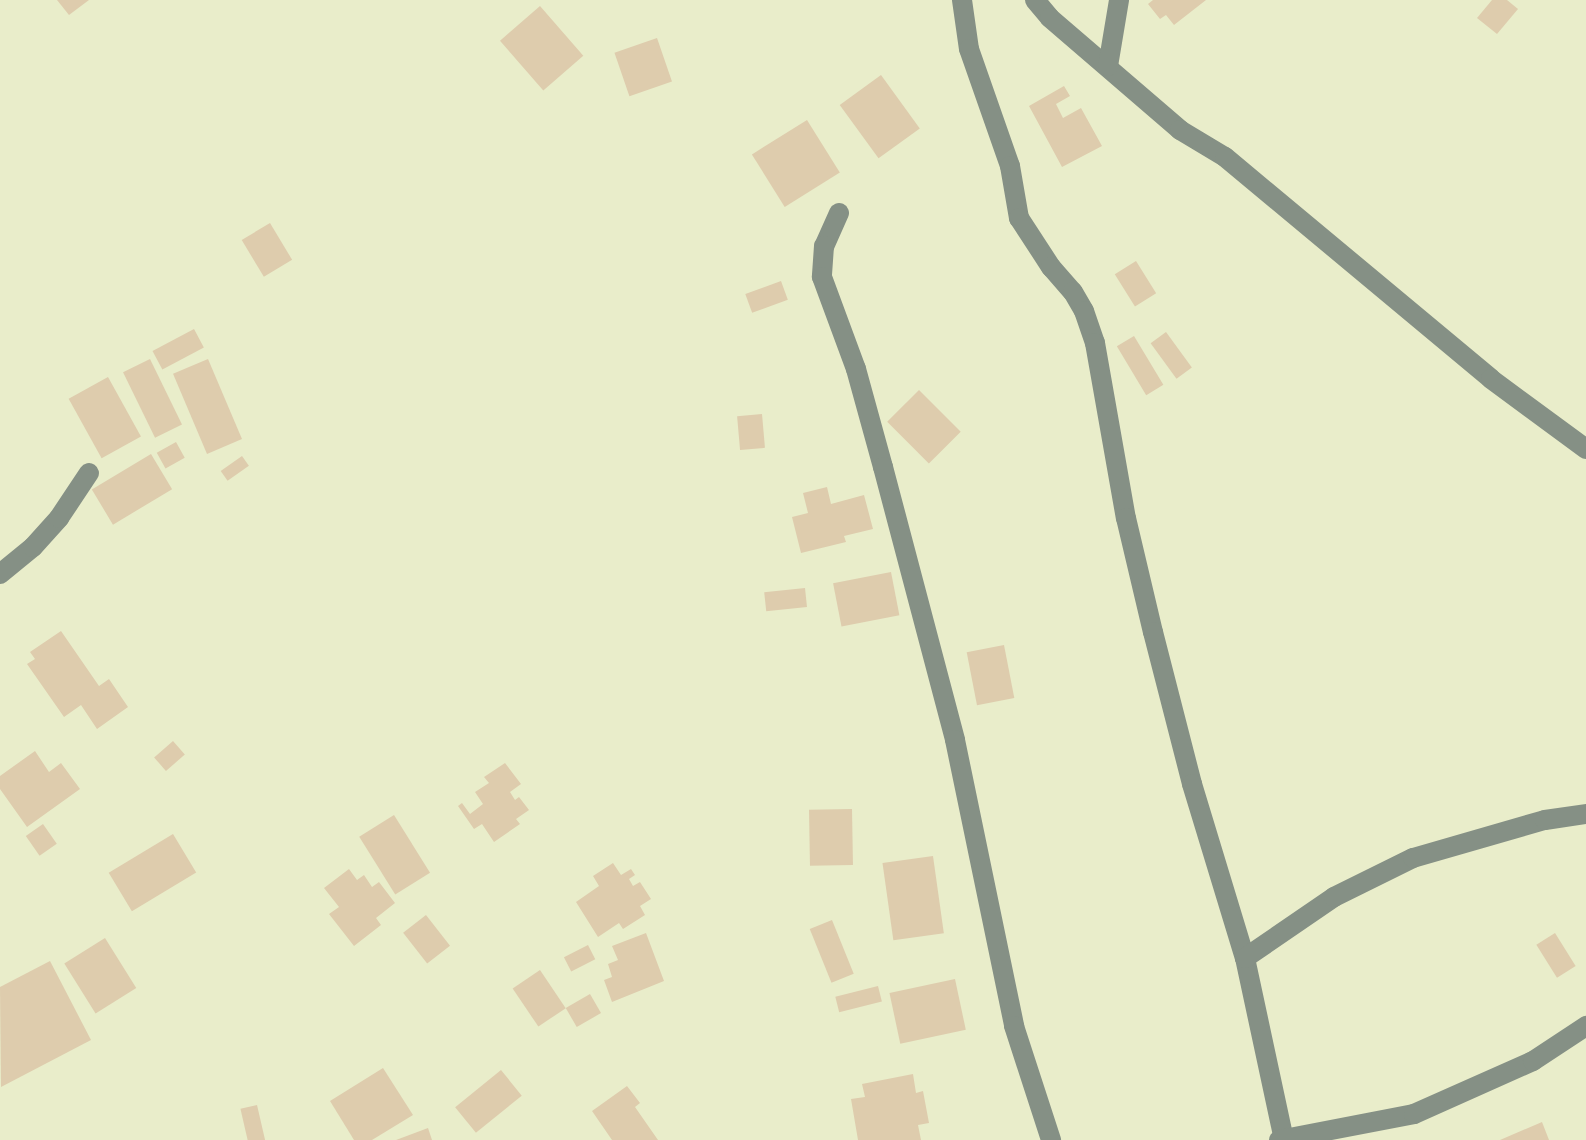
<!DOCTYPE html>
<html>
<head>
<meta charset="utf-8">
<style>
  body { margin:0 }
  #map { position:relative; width:1586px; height:1140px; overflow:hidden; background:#e9edca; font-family:Mulish,sans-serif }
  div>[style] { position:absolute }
  .building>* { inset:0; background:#deccad; transform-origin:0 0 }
  .minor>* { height:20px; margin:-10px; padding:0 10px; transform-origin:10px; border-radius:10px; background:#859085 }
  span { translate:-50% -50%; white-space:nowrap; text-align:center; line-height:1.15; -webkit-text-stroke:6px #e9edca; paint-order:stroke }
</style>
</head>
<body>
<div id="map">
  <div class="building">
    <i style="clip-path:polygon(57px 0,89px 0,69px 15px)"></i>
    <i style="clip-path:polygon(1153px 0,1206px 0,1174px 25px,1166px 15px,1160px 19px,1148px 4px)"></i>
    <i style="clip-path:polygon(1492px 0,1507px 0,1518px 9px,1497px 34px,1477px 18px)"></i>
    <i style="left:540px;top:6px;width:66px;height:53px;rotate:49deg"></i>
    <i style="left:657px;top:38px;width:46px;height:45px;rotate:71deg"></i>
    <i style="left:881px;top:75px;width:66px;height:51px;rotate:54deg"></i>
    <i style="clip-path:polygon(1064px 86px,1070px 96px,1056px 104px,1063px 118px,1081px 108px,1102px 146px,1062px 167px,1029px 106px)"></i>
    <i style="left:807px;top:120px;width:62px;height:65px;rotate:58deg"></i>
    <i style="left:270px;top:223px;width:43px;height:33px;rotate:59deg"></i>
    <i style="left:1136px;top:261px;width:38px;height:25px;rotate:58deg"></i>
    <i style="left:781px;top:281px;width:20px;height:38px;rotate:70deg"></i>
    <i style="left:194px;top:329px;width:21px;height:47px;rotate:62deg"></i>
    <i style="left:1166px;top:332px;width:44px;height:19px;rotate:54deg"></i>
    <i style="left:1134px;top:336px;width:57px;height:20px;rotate:59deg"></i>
    <i style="left:150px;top:359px;width:73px;height:30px;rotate:64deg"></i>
    <i style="left:208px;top:359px;width:87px;height:38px;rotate:67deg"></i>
    <i style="left:108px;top:377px;width:68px;height:45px;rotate:61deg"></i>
    <i style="left:919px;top:390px;width:59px;height:45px;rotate:45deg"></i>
    <i style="left:762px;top:414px;width:34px;height:25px;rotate:85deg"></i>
    <i style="left:176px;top:442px;width:18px;height:22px;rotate:61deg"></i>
    <i style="left:151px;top:454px;width:41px;height:69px;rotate:59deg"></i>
    <i style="left:242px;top:456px;width:12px;height:26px;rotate:55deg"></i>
    <i style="clip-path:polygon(827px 487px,831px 504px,864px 495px,873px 529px,844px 536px,846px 542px,801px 553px,792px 517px,808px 513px,803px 493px)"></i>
    <i style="left:891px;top:572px;width:44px;height:59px;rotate:79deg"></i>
    <i style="left:805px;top:588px;width:19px;height:41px;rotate:84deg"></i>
    <i style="clip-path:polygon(61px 631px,99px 686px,109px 679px,128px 707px,97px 729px,81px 705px,64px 717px,27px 664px,35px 659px,30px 652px)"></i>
    <i style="left:1004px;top:645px;width:54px;height:38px;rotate:79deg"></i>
    <i style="left:173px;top:741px;width:18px;height:25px;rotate:49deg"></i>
    <i style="clip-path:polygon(35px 751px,49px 772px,61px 763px,80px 789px,27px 827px,0 789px,0 776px)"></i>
    <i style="clip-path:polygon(505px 763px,521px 784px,510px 792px,515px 800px,519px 797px,529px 810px,516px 819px,520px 824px,494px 842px,482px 824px,474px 829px,458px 806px,462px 803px,470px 814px,483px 804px,475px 792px,489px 783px,484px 777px)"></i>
    <i style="left:852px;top:809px;width:56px;height:43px;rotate:89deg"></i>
    <i style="left:394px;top:815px;width:68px;height:41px;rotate:58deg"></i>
    <i style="left:43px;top:824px;width:24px;height:21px;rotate:55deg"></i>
    <i style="left:173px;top:834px;width:45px;height:75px;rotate:59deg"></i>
    <i style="left:933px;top:856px;width:78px;height:51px;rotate:82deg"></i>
    <i style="clip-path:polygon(613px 863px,621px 875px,631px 869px,635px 875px,629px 879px,633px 886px,640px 882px,651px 899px,640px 906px,645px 915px,623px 929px,619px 923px,598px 937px,576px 902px,599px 886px,593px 876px)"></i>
    <i style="clip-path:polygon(349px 869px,357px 880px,364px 875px,372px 887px,379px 882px,395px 903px,376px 918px,381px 925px,354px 946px,329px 914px,339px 907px,324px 888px)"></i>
    <i style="left:426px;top:915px;width:39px;height:29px;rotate:52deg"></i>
    <i style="left:832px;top:920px;width:58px;height:24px;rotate:68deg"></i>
    <i style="clip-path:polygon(646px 933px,664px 981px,612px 1002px,604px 980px,612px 977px,608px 964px,618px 960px,612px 946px)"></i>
    <i style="left:1555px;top:933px;width:39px;height:22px;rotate:58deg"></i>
    <i style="left:105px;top:938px;width:59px;height:48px;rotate:58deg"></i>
    <i style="left:588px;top:945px;width:16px;height:27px;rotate:63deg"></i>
    <i style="clip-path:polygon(50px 961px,91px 1040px,1px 1087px,0 987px)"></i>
    <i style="left:540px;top:970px;width:46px;height:33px;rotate:56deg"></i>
    <i style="left:955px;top:979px;width:52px;height:67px;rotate:78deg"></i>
    <i style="left:878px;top:986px;width:16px;height:44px;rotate:76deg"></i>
    <i style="left:590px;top:994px;width:22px;height:28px;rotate:60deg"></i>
    <i style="clip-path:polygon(383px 1068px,413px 1115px,372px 1140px,354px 1140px,330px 1101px)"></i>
    <i style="left:501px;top:1070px;width:33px;height:59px;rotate:51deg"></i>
    <i style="clip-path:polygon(913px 1074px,916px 1093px,923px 1091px,929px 1123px,918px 1125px,921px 1140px,858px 1140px,851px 1099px,865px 1097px,862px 1084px)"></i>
    <i style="clip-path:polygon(627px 1086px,640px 1103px,635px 1107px,658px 1140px,612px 1140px,592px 1111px)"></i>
    <i style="left:257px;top:1105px;width:36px;height:17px;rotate:77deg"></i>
    <i style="clip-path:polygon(1542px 1122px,1549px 1140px,1500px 1140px)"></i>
    <i style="clip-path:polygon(428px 1128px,432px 1140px,396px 1140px)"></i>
  </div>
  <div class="minor">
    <i style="left:962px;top:0;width:49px;rotate:81.9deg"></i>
    <i style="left:969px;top:49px;width:124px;rotate:70.7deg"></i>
    <i style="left:1010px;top:166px;width:53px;rotate:80.2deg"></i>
    <i style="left:1019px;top:218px;width:59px;rotate:56.9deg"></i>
    <i style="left:1051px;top:267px;width:33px;rotate:49deg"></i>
    <i style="left:1073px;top:292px;width:22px;rotate:60deg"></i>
    <i style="left:1084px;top:311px;width:34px;rotate:71deg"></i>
    <i style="left:1095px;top:343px;width:178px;rotate:80deg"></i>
    <i style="left:1126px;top:518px;width:117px;rotate:76.7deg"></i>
    <i style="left:1153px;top:632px;width:157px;rotate:75.6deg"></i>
    <i style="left:1192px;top:784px;width:182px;rotate:73.1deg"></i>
    <i style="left:1245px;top:958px;width:186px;rotate:77.9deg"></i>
    <i style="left:1035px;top:0;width:23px;rotate:50deg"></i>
    <i style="left:1050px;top:18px;width:172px;rotate:40.7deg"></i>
    <i style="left:1180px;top:130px;width:52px;rotate:31deg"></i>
    <i style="left:1225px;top:157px;width:346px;rotate:39.8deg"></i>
    <i style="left:1491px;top:379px;width:118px;rotate:36.4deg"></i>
    <i style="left:1108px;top:66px;width:67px;rotate:-80.5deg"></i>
    <i style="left:839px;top:213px;width:36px;rotate:114deg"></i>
    <i style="left:824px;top:246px;width:31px;rotate:94deg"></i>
    <i style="left:822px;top:277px;width:98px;rotate:69.7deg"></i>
    <i style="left:856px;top:369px;width:102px;rotate:74.6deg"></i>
    <i style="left:883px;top:467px;width:282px;rotate:75.2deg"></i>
    <i style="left:955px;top:740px;width:292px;rotate:78.3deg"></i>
    <i style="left:1014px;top:1026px;width:120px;rotate:72deg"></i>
    <i style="left:0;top:574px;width:43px;rotate:-39.3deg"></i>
    <i style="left:33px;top:547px;width:39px;rotate:-48deg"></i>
    <i style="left:59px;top:518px;width:54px;rotate:-56.3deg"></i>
    <i style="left:1245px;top:958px;width:108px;rotate:-34.4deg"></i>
    <i style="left:1334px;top:897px;width:88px;rotate:-26.3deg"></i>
    <i style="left:1413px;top:858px;width:137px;rotate:-16.1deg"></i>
    <i style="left:1545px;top:820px;width:41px;rotate:-8.3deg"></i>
    <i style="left:1279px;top:1140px;width:137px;rotate:-10.9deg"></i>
    <i style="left:1414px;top:1114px;width:130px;rotate:-24deg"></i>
    <i style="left:1533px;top:1061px;width:64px;rotate:-33.4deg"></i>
  </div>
</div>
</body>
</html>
